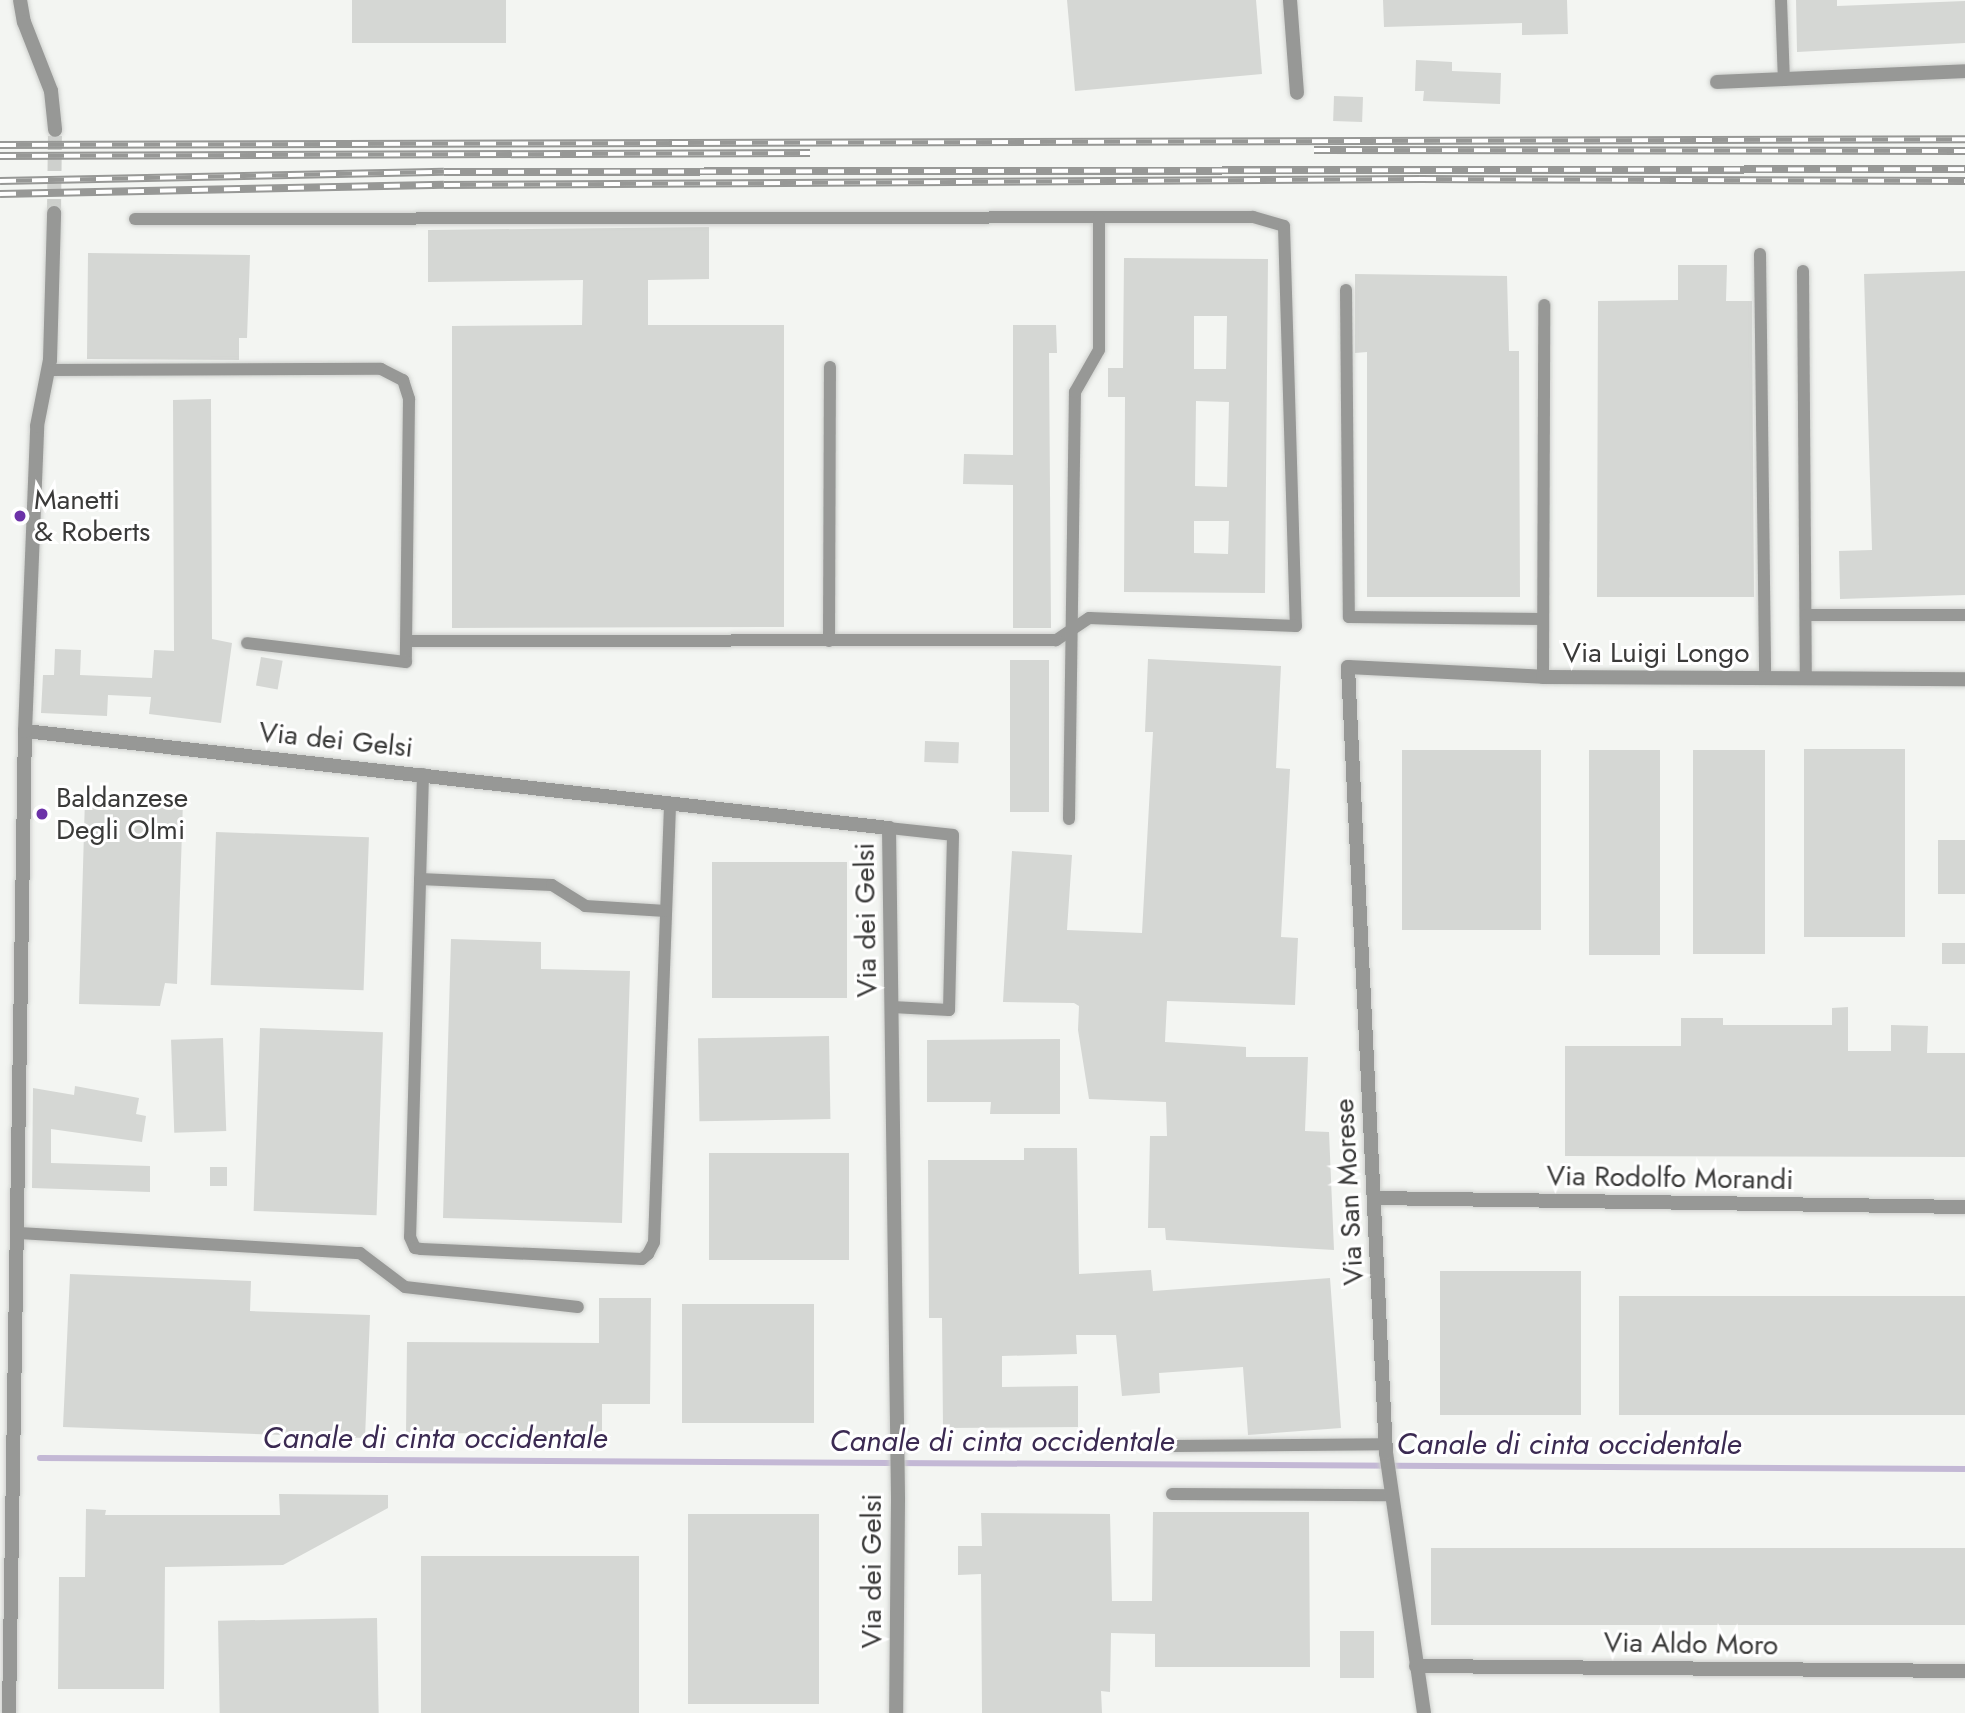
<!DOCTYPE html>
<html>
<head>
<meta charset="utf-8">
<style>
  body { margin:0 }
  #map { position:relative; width:1965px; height:1713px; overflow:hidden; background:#f3f5f2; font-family:Jost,sans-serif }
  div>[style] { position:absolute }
  .stream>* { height:6px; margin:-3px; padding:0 3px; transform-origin:3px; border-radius:3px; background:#c3b8d5 }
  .building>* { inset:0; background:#d5d7d4; transform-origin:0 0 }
  .street-tunnel>* { height:14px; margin-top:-7px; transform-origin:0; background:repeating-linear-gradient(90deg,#ced0cd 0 14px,transparent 0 21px) }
  .roads { filter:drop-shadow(0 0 2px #ced0cd) drop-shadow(0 0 2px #ced0cd) }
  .lane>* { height:12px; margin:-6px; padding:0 6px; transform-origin:6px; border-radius:6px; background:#979896 }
  .street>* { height:14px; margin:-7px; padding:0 7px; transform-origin:7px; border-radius:7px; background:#979896 }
  .rail>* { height:8px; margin-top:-4px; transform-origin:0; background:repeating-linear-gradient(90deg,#fff 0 16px,#979896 0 32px); box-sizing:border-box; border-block:2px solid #979896 }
  .dots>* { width:19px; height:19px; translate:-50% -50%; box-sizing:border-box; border:4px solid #fff; border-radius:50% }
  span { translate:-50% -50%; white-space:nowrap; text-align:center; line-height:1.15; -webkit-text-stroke:6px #fff; paint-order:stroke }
  .poi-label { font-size:28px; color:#3a3a39 }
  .left { translate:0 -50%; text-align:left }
  .street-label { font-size:28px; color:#3a3a39 }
  .water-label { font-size:30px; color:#3b2a52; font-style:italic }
</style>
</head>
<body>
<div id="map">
  <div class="stream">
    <i style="left:40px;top:1458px;width:1925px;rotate:0.33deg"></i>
  </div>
  <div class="building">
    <i style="left:352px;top:0;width:154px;height:43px"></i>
    <i style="clip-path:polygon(1067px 0,1256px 0,1262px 74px,1075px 91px)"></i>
    <i style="clip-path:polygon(1383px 0,1567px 0,1568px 34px,1522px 35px,1522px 23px,1384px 27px)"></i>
    <i style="clip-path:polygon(1796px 0,1837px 0,1837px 6px,1965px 1px,1965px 43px,1797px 52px)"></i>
    <i style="clip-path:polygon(1416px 60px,1452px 62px,1452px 71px,1501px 73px,1500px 104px,1423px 101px,1424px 91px,1415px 91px)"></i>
    <i style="left:1334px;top:96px;width:29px;height:25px;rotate:2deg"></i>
    <i style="clip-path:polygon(709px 227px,709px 279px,648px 280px,648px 325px,784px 325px,784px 627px,452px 628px,452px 326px,582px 325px,583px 280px,428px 282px,428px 230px)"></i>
    <i style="clip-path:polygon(88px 253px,250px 255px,247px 338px,239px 338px,239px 360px,87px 359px)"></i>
    <i style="clip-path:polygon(evenodd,1124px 258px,1268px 259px,1265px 593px,1124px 592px,1125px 397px,1108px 397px,1108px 368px,1123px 368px,1124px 258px,1194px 316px,1227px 316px,1226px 369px,1194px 369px,1194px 316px,1124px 258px,1196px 401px,1229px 402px,1227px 487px,1195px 486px,1196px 401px,1124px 258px,1194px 521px,1229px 521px,1228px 554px,1194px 553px,1194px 521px)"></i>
    <i style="clip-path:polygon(1678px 265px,1727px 265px,1726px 301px,1752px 301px,1754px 597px,1597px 597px,1598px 301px,1678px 300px)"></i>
    <i style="clip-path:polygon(1965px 271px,1965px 595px,1840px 599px,1839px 551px,1872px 550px,1864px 274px)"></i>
    <i style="clip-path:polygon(1355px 274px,1507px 276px,1509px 351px,1519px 351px,1520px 597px,1367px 597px,1367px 352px,1355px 353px)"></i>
    <i style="clip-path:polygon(1013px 325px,1056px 325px,1057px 353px,1049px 353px,1051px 628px,1013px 628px,1013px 485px,963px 484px,964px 454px,1013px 455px)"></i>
    <i style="clip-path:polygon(211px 399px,212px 639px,232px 643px,221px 723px,149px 714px,151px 697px,108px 695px,107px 716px,41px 713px,43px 675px,54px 675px,55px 649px,81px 650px,80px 675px,152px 678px,154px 650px,174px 651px,173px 400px)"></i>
    <i style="left:261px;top:657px;width:22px;height:29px;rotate:10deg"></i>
    <i style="clip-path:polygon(1148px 659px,1281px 666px,1276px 768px,1290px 769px,1281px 937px,1298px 938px,1295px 1005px,1167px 1001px,1165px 1042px,1246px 1047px,1246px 1057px,1308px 1057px,1305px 1131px,1329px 1132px,1334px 1250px,1166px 1240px,1165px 1228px,1148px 1228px,1150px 1136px,1167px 1136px,1166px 1102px,1089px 1099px,1078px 1030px,1079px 1006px,1074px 1003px,1003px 1002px,1012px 851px,1072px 855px,1067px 930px,1142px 933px,1153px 732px,1145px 732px)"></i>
    <i style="left:1010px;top:660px;width:39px;height:152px"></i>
    <i style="left:925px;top:741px;width:34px;height:21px;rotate:2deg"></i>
    <i style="left:1804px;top:749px;width:101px;height:188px"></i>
    <i style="left:1402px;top:750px;width:139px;height:180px"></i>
    <i style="left:1660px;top:750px;width:205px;height:71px;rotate:90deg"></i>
    <i style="left:1693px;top:750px;width:72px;height:204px"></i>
    <i style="clip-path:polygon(85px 798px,183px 801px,177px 984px,165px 983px,160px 1006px,79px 1004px)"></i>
    <i style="left:216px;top:832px;width:153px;height:153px;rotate:2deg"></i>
    <i style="left:1938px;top:840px;width:27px;height:54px"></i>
    <i style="left:847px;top:862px;width:136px;height:135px;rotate:90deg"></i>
    <i style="clip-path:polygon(451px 939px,541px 942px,541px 969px,630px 971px,622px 1223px,443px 1218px)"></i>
    <i style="left:1942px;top:943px;width:23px;height:21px"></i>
    <i style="clip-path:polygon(1848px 1007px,1848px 1051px,1891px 1051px,1891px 1025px,1928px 1026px,1927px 1053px,1965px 1053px,1965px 1157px,1565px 1156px,1565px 1046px,1681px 1046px,1681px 1018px,1723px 1018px,1723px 1025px,1832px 1025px,1832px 1008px)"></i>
    <i style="left:260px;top:1028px;width:123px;height:183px;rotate:2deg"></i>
    <i style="left:829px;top:1036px;width:83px;height:131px;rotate:89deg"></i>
    <i style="left:223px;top:1038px;width:93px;height:52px;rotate:88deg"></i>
    <i style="clip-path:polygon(1060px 1039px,1060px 1114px,990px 1114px,991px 1102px,927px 1102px,927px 1040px)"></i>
    <i style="clip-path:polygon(75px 1086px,139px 1098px,136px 1114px,146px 1116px,142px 1142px,51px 1129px,51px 1163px,150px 1166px,150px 1192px,32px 1188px,33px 1088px,74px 1095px)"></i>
    <i style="clip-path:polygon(1024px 1148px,1077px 1148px,1079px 1274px,1151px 1270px,1153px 1291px,1330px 1278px,1341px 1428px,1248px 1435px,1243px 1367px,1159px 1373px,1160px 1393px,1122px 1396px,1116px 1335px,1076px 1335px,1077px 1354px,1002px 1356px,1002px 1387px,1078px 1386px,1078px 1427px,943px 1428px,942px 1318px,929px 1318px,928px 1160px,1024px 1160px)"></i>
    <i style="left:849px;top:1153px;width:107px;height:140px;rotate:90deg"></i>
    <i style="left:210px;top:1167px;width:17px;height:19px"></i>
    <i style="left:1440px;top:1271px;width:141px;height:144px"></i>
    <i style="clip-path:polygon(70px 1274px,251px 1281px,250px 1311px,370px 1315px,365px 1438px,63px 1427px)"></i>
    <i style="left:1619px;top:1296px;width:346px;height:119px"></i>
    <i style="clip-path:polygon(599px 1298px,651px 1298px,650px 1404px,602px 1404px,602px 1434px,406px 1433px,407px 1342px,599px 1343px)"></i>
    <i style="left:814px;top:1304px;width:119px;height:132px;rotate:90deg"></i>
    <i style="clip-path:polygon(279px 1494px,388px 1495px,388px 1508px,283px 1565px,165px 1567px,164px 1689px,58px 1689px,59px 1577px,85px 1577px,86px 1509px,106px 1510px,105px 1515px,280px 1515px)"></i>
    <i style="clip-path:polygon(1153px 1512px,1309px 1512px,1310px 1667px,1155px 1667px,1155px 1634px,1111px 1633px,1110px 1692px,1101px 1691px,1102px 1713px,982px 1713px,981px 1574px,958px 1575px,958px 1546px,982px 1546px,981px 1513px,1110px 1514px,1112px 1601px,1152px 1601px)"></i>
    <i style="left:819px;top:1514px;width:190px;height:131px;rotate:90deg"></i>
    <i style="left:1431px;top:1548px;width:534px;height:77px"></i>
    <i style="left:639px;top:1556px;width:157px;height:218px;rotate:90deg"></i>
    <i style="left:377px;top:1618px;width:95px;height:159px;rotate:89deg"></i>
    <i style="left:1340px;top:1631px;width:34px;height:47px"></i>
  </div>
  <div class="street-tunnel">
    <i style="left:54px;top:213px;width:83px;rotate:-89.3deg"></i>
  </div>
  <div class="roads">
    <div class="lane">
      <i style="left:1781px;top:0;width:80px;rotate:87.9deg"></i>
      <i style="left:135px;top:219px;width:1118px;rotate:-0.1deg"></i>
      <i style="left:1253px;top:217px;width:32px;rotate:16deg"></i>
      <i style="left:1284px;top:226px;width:400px;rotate:88.3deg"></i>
      <i style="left:1296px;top:626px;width:207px;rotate:-177.8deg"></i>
      <i style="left:1089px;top:618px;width:40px;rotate:146deg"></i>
      <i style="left:1056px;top:640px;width:648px;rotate:179.91deg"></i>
      <i style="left:1760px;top:254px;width:424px;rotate:89.3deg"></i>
      <i style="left:1803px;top:271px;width:408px;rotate:89.6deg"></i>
      <i style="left:1346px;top:290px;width:327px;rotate:89.5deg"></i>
      <i style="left:1349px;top:617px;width:194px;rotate:0.6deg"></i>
      <i style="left:48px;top:370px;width:333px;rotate:-0.2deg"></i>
      <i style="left:381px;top:369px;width:25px;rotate:27deg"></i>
      <i style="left:403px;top:380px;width:20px;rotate:72deg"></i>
      <i style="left:409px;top:399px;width:263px;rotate:90.7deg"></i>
      <i style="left:406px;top:662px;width:160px;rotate:-173.2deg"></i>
      <i style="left:1806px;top:615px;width:159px"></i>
      <i style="left:829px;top:641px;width:274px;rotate:-89.8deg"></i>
      <i style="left:1543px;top:677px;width:372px;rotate:-89.8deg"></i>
      <i style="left:423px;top:774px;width:463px;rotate:91.6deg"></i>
      <i style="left:410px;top:1237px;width:12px;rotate:66deg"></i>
      <i style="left:415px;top:1248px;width:6px;rotate:9deg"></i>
      <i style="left:421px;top:1249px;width:221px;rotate:2.6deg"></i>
      <i style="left:642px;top:1259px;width:8px;rotate:-40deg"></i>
      <i style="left:648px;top:1254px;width:13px;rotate:-63deg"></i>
      <i style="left:654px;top:1242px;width:439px;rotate:-87.9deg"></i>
      <i style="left:1069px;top:819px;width:427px;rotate:-89.2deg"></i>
      <i style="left:1075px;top:392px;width:48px;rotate:-60.3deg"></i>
      <i style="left:1099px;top:350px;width:132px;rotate:-90deg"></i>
      <i style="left:889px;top:828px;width:64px;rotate:6.2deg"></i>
      <i style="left:953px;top:835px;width:175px;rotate:91.3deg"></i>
      <i style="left:949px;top:1010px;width:57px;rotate:-177deg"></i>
      <i style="left:420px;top:879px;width:132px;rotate:2.6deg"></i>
      <i style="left:552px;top:885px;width:39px;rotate:32deg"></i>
      <i style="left:585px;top:906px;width:81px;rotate:3.5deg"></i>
      <i style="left:19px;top:1233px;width:342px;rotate:3.4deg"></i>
      <i style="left:360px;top:1253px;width:56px;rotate:37.1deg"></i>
      <i style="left:405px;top:1287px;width:174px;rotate:6.6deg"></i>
      <i style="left:1174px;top:1446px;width:212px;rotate:-0.5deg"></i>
      <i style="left:1172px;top:1494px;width:220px;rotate:0.3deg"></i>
    </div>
    <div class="street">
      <i style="left:20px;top:0;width:22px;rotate:80deg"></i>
      <i style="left:24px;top:22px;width:74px;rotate:68.6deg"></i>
      <i style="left:51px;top:91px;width:39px;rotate:84deg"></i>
      <i style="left:1290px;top:0;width:93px;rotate:85.7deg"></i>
      <i style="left:1717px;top:82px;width:248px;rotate:-2.5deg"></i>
      <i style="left:25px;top:731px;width:869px;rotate:6.41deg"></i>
      <i style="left:889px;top:828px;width:672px;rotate:89.23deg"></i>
      <i style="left:898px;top:1500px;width:213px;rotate:90.5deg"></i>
      <i style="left:1374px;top:1198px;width:591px;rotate:0.87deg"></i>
      <i style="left:1416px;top:1666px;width:549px;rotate:0.52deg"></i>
      <i style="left:9px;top:1713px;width:982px;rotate:-89.07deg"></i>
      <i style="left:25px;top:731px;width:305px;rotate:-87.7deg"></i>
      <i style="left:37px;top:426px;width:67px;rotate:-78.9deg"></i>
      <i style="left:50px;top:360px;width:147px;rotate:-88.4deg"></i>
      <i style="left:1424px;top:1713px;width:263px;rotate:-98.3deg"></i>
      <i style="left:1386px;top:1453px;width:787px;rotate:-92.77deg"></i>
      <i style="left:1348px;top:667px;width:195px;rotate:2.9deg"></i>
      <i style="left:1543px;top:677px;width:422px;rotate:0.3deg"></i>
    </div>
  </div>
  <div class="rail">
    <i style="left:0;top:145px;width:1965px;rotate:-0.17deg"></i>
    <i style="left:1314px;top:150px;width:651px;rotate:0.09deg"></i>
    <i style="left:0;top:156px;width:810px;rotate:-0.21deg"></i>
    <i style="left:0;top:181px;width:444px;rotate:-1.2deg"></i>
    <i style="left:444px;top:172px;width:1521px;rotate:-0.11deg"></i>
    <i style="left:0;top:194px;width:444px;rotate:-1.2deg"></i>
    <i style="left:444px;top:185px;width:976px;rotate:-0.35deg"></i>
    <i style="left:1420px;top:179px;width:545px;rotate:0.21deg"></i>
  </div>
  <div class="dots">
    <i style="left:20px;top:516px;background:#6c32a8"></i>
    <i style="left:42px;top:814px;background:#6c32a8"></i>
  </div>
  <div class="poi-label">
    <span class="left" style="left:34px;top:516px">Manetti<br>&amp; Roberts</span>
    <span class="left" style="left:56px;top:814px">Baldanzese<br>Degli Olmi</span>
  </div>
  <div class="street-label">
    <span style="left:1656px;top:653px">Via Luigi Longo</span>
    <span style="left:336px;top:740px;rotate:6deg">Via dei Gelsi</span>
    <span style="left:866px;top:920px;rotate:-91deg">Via dei Gelsi</span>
    <span style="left:1670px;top:1178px;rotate:1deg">Via Rodolfo Morandi</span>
    <span style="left:1349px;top:1192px;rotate:-93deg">Via San Morese</span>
    <span style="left:872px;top:1571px;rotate:-90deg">Via dei Gelsi</span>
    <span style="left:1691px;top:1644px;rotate:1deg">Via Aldo Moro</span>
  </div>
  <div class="water-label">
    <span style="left:435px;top:1438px">Canale di cinta occidentale</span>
    <span style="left:1002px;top:1441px">Canale di cinta occidentale</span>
    <span style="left:1569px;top:1444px">Canale di cinta occidentale</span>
  </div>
</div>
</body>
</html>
